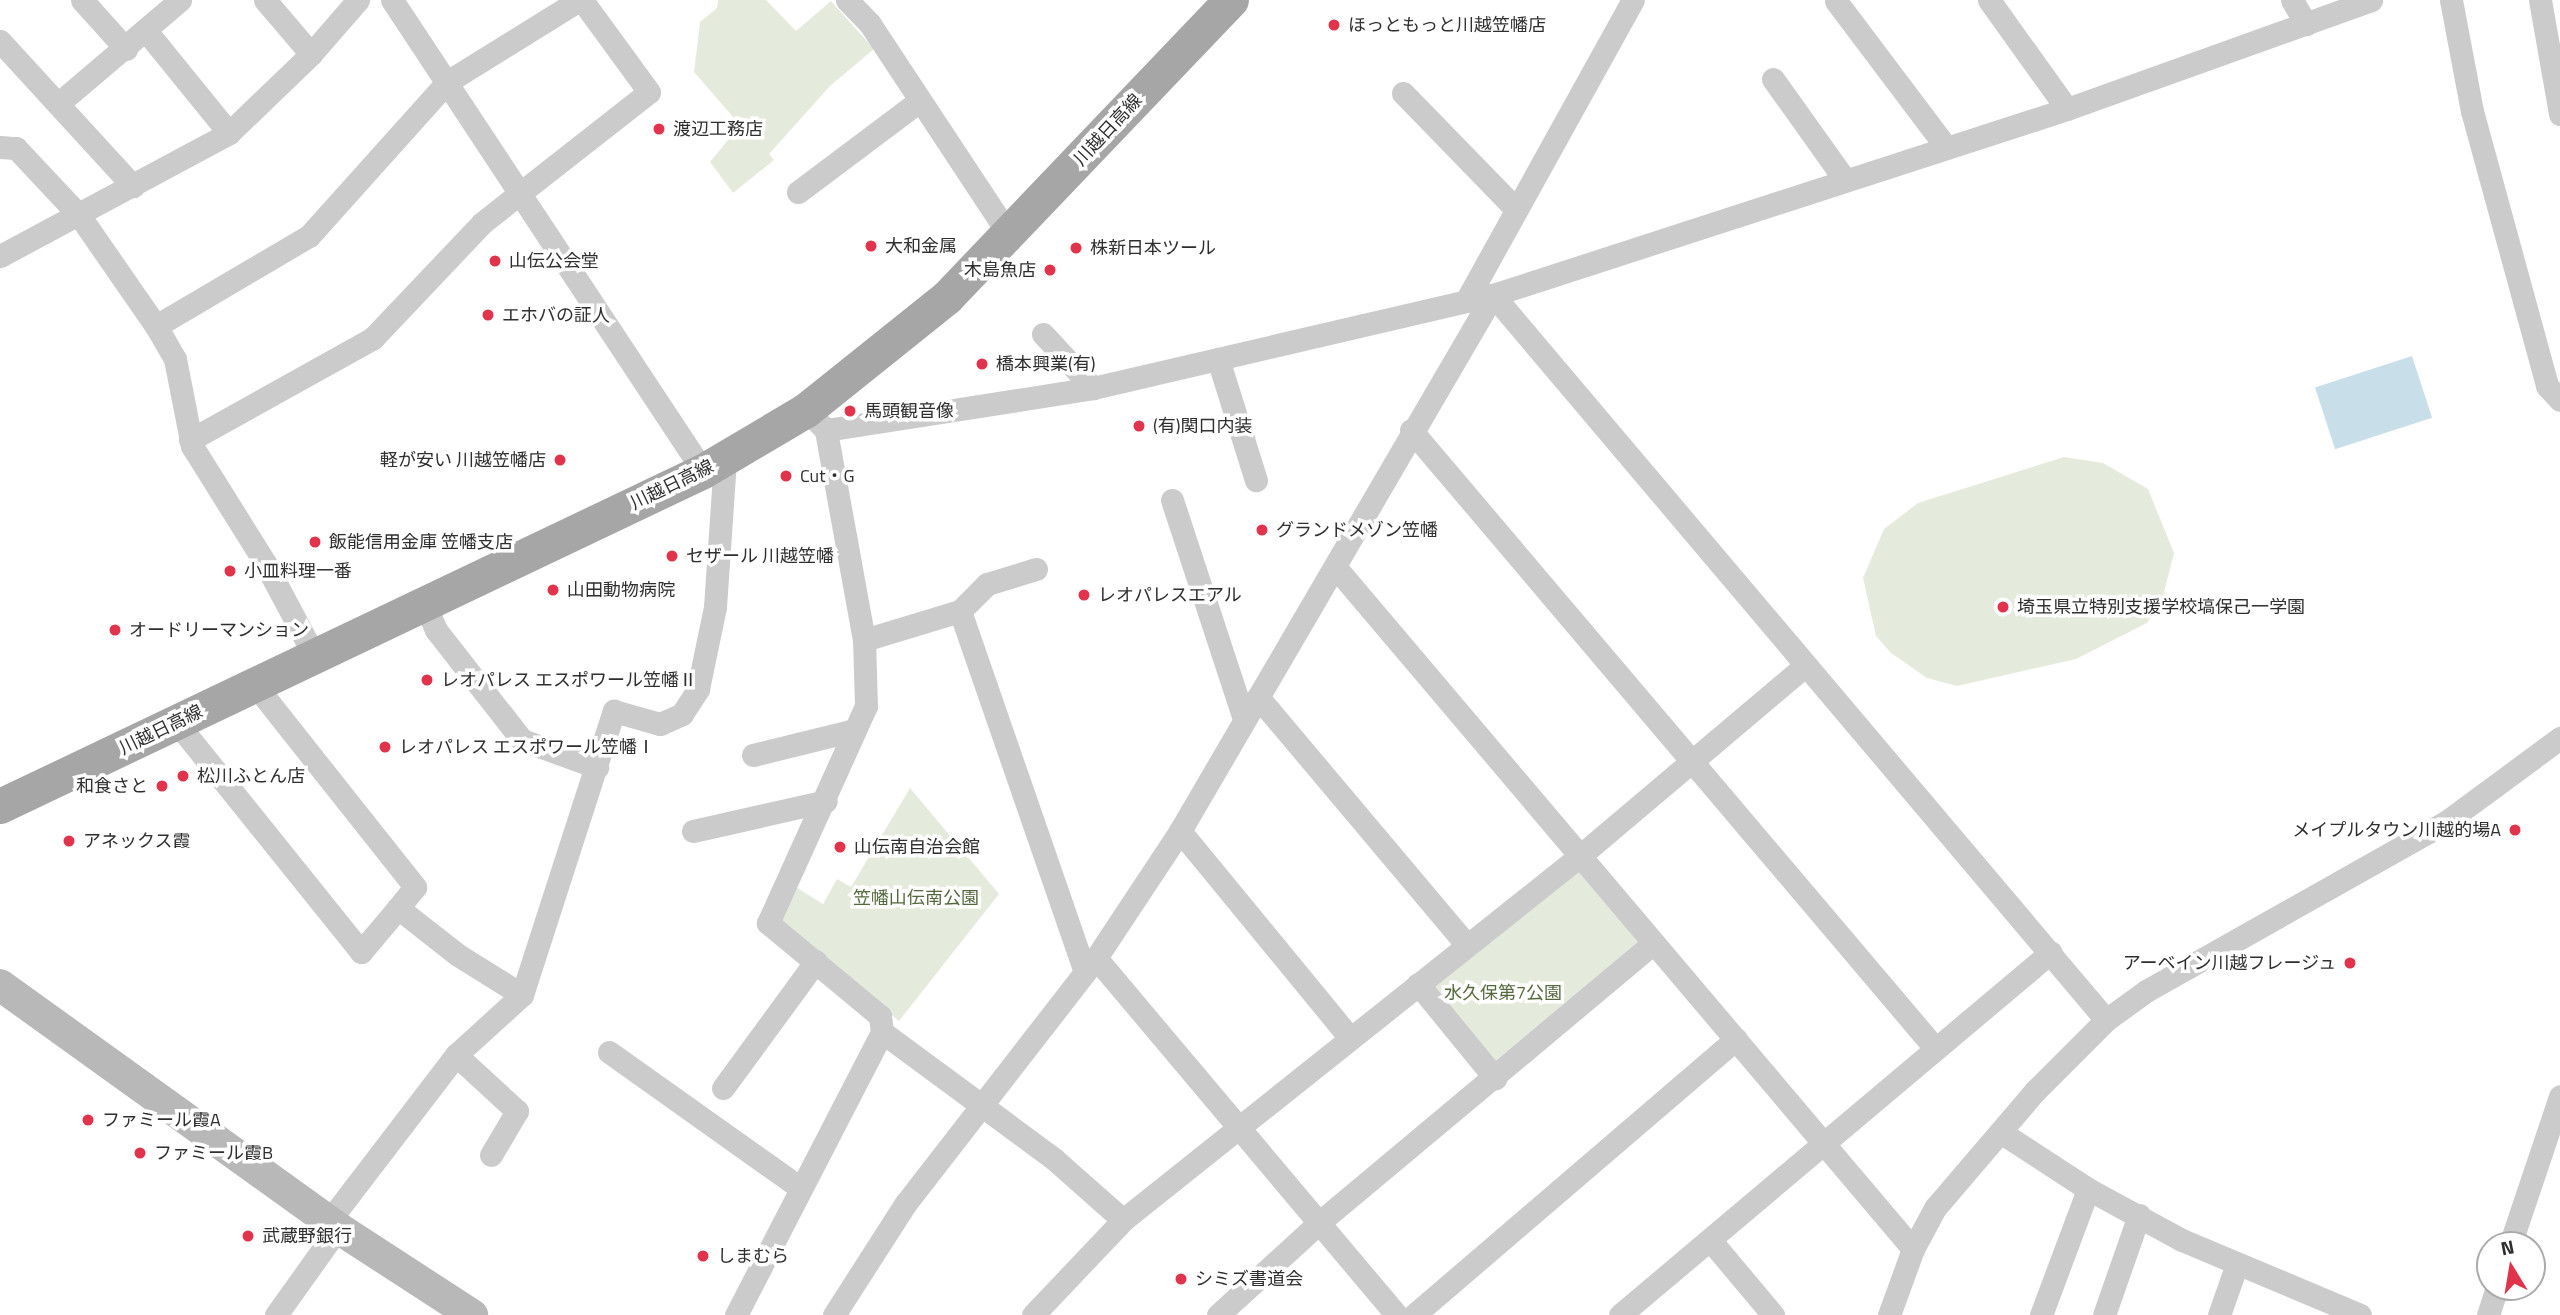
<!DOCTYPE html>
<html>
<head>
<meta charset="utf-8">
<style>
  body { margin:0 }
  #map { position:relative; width:2560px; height:1315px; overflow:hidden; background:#fff; font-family:"Titillium Web","Noto Sans JP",sans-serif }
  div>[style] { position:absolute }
  .green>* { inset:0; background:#e5ebdc; transform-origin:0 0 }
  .water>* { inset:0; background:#c8dfea; transform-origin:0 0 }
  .street>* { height:23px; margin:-11.5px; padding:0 11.5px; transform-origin:11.5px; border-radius:11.5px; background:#cbcbcb }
  .secondary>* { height:32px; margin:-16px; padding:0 16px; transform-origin:16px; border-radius:16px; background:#b8b8b8 }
  .primary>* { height:35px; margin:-17.5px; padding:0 17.5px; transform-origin:17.5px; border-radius:17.5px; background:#a6a6a6 }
  .dots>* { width:19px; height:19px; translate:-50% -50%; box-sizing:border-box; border:4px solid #fff; border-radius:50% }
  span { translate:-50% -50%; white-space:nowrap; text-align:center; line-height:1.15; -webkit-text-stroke:7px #fff; paint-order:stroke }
  .poi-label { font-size:18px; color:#2e2e2e }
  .left { translate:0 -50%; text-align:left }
  .right { translate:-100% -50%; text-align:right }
  .street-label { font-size:18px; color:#2e2e2e }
  .park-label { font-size:18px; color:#54683c }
  .north { position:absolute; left:2476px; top:1231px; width:70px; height:70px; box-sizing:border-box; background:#fff; border:2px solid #ababab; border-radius:50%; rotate:349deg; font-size:19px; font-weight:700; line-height:28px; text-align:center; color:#2e2e2e }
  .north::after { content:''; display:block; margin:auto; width:24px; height:32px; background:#e1344c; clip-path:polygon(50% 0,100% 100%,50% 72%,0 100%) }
</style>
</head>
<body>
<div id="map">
  <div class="green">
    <i style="clip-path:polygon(718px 0,766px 0,796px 31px,831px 1px,874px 49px,830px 86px,769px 154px,774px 160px,733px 193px,710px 162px,740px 125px,694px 72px,700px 22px,717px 8px)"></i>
    <i style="clip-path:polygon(2064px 457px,2103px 463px,2148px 489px,2174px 553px,2161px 604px,2147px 623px,2076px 659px,1957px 686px,1927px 678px,1891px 653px,1876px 636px,1863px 578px,1884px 529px,1918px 503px)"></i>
    <i style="clip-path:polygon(910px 788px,999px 894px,899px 1021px,776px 921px,794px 886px,823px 904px,837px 879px,851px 887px)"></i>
    <i style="left:1579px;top:867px;width:98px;height:189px;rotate:51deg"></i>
  </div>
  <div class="water">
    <i style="left:2412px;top:356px;width:65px;height:102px;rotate:72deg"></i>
  </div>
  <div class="street">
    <i style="left:82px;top:0;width:66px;rotate:48.1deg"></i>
    <i style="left:265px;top:0;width:71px;rotate:49.6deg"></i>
    <i style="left:392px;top:0;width:564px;rotate:56.56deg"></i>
    <i style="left:847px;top:0;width:33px;rotate:46deg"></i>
    <i style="left:870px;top:24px;width:253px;rotate:56.6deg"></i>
    <i style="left:1989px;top:0;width:134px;rotate:54.4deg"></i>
    <i style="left:2292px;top:0;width:28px;rotate:60deg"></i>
    <i style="left:2451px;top:0;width:113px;rotate:79.3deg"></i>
    <i style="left:2472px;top:111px;width:285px;rotate:74.7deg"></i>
    <i style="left:2547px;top:386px;width:19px;rotate:47deg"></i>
    <i style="left:2540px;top:0;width:116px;rotate:80deg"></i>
    <i style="left:1836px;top:1px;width:183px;rotate:53deg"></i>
    <i style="left:147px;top:32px;width:130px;rotate:50.9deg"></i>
    <i style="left:0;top:41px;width:197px;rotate:47.5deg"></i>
    <i style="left:1773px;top:79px;width:124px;rotate:54.5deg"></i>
    <i style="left:1403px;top:93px;width:162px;rotate:45.8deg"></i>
    <i style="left:59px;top:103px;width:159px;rotate:-40.4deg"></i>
    <i style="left:0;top:147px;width:16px;rotate:4deg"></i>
    <i style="left:16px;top:148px;width:92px;rotate:46.8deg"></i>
    <i style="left:79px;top:215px;width:135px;rotate:55.3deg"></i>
    <i style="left:156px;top:326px;width:38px;rotate:60deg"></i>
    <i style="left:175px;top:359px;width:89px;rotate:78.9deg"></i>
    <i style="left:192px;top:446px;width:138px;rotate:58deg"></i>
    <i style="left:265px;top:563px;width:106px;rotate:62deg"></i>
    <i style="left:798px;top:192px;width:150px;rotate:-36.9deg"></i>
    <i style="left:0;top:256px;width:260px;rotate:-28.2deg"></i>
    <i style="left:229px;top:133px;width:114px;rotate:-43.9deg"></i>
    <i style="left:311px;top:54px;width:72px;rotate:-49deg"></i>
    <i style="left:1466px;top:301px;width:344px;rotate:-61deg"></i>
    <i style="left:156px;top:326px;width:178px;rotate:-30.5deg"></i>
    <i style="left:309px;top:236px;width:207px;rotate:-48.1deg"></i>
    <i style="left:447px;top:82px;width:155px;rotate:-31.8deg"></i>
    <i style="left:1043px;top:334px;width:74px;rotate:47.2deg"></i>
    <i style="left:1218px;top:359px;width:127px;rotate:72.6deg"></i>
    <i style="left:826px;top:430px;width:270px;rotate:-8.9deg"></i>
    <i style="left:1093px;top:388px;width:411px;rotate:-13.1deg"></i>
    <i style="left:1493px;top:295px;width:603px;rotate:-17.95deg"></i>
    <i style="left:2067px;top:109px;width:323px;rotate:-19.7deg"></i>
    <i style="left:1411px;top:430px;width:810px;rotate:49.71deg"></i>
    <i style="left:190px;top:440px;width:210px;rotate:-29.1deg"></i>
    <i style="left:373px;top:338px;width:158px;rotate:-46.5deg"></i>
    <i style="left:482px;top:223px;width:212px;rotate:-38.1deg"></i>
    <i style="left:649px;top:92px;width:114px;rotate:-126.1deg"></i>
    <i style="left:1172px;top:500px;width:231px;rotate:71.8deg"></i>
    <i style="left:1036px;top:569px;width:51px;rotate:163deg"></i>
    <i style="left:987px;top:584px;width:38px;rotate:135deg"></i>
    <i style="left:960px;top:611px;width:382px;rotate:70.9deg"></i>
    <i style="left:1337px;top:569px;width:891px;rotate:49.73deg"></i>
    <i style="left:425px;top:604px;width:28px;rotate:67deg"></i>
    <i style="left:436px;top:630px;width:140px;rotate:52deg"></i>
    <i style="left:522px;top:740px;width:80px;rotate:19.8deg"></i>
    <i style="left:864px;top:640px;width:100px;rotate:-16.8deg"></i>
    <i style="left:255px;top:685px;width:258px;rotate:51.6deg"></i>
    <i style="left:415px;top:887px;width:27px;rotate:129deg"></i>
    <i style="left:1258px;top:697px;width:324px;rotate:49.9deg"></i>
    <i style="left:177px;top:723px;width:294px;rotate:51.2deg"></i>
    <i style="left:361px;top:952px;width:57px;rotate:-49.9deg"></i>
    <i style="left:398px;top:908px;width:76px;rotate:38.1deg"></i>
    <i style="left:458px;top:955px;width:75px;rotate:32deg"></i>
    <i style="left:753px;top:755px;width:105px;rotate:-13.8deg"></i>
    <i style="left:693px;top:831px;width:136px;rotate:-12.7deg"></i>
    <i style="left:1180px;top:831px;width:268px;rotate:50.6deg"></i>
    <i style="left:1096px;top:958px;width:467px;rotate:49.9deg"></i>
    <i style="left:1418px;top:984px;width:122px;rotate:50.7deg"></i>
    <i style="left:882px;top:1032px;width:214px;rotate:36.4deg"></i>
    <i style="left:1054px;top:1159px;width:92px;rotate:41.5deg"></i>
    <i style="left:609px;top:1052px;width:233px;rotate:35.4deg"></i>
    <i style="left:456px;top:1055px;width:83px;rotate:42.6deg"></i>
    <i style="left:517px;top:1111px;width:51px;rotate:120.6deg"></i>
    <i style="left:723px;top:1088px;width:157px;rotate:-53.8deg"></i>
    <i style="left:2002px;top:1133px;width:103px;rotate:33.1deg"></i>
    <i style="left:2088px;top:1189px;width:107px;rotate:28.5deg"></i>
    <i style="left:2182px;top:1240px;width:193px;rotate:22.8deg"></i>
    <i style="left:329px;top:1221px;width:209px;rotate:-52.6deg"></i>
    <i style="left:456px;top:1055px;width:89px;rotate:-42.3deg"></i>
    <i style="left:522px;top:995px;width:299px;rotate:-72.1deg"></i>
    <i style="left:614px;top:711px;width:48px;rotate:15.8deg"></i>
    <i style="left:660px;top:724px;width:24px;rotate:-24deg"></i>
    <i style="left:682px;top:714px;width:30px;rotate:-57deg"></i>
    <i style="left:698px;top:689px;width:84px;rotate:-78.3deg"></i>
    <i style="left:715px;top:607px;width:148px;rotate:-86.1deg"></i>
    <i style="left:1711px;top:1241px;width:97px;rotate:50deg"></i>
    <i style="left:2510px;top:1245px;width:157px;rotate:-71.4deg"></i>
    <i style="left:276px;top:1315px;width:107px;rotate:-54.5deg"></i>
    <i style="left:736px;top:1315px;width:318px;rotate:-62.7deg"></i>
    <i style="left:882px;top:1032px;width:16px;rotate:-97deg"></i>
    <i style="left:880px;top:1016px;width:146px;rotate:-140.3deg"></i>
    <i style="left:768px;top:923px;width:238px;rotate:-65.7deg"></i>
    <i style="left:866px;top:706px;width:66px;rotate:-91.7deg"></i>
    <i style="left:864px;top:640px;width:213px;rotate:-100.3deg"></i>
    <i style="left:826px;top:430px;width:14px;rotate:-135deg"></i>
    <i style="left:834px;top:1315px;width:133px;rotate:-57.3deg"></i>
    <i style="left:906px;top:1203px;width:310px;rotate:-52.2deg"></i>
    <i style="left:1096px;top:958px;width:152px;rotate:-56.5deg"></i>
    <i style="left:1180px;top:831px;width:621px;rotate:-59.72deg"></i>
    <i style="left:1493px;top:295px;width:949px;rotate:49.78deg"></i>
    <i style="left:1033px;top:1315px;width:131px;rotate:-46.5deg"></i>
    <i style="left:1123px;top:1220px;width:586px;rotate:-38.55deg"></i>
    <i style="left:1581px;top:855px;width:294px;rotate:-40.2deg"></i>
    <i style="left:1218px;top:1315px;width:139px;rotate:-42.4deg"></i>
    <i style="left:1321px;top:1221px;width:433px;rotate:-39.9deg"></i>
    <i style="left:1414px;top:1315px;width:424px;rotate:-40.6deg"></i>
    <i style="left:1620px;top:1315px;width:563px;rotate:-40.11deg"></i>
    <i style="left:1889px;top:1315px;width:70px;rotate:-70deg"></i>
    <i style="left:1913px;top:1249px;width:47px;rotate:-61.8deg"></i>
    <i style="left:1935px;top:1208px;width:154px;rotate:-49.5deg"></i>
    <i style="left:2035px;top:1091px;width:100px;rotate:-45deg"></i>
    <i style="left:2106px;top:1020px;width:49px;rotate:-35.9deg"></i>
    <i style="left:2146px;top:991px;width:344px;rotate:-29.4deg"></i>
    <i style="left:2446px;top:822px;width:142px;rotate:-36.4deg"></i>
    <i style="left:2041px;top:1315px;width:134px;rotate:-69.5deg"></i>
    <i style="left:2104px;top:1315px;width:106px;rotate:-70.7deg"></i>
    <i style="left:2219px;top:1315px;width:54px;rotate:-70.6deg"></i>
    <i style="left:2488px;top:1315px;width:29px;rotate:-72deg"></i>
  </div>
  <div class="secondary">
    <i style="left:0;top:985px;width:416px;rotate:35.7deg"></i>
    <i style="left:338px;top:1228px;width:160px;rotate:33deg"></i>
  </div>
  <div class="primary">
    <i style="left:0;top:806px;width:779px;rotate:-25.48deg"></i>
    <i style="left:703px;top:471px;width:120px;rotate:-30.6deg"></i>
    <i style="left:806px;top:410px;width:181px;rotate:-38.7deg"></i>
    <i style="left:947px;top:297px;width:411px;rotate:-46.3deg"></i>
  </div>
  <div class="dots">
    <i style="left:1334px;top:25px;background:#e1344c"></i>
    <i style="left:659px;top:129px;background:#e1344c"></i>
    <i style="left:871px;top:246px;background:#e1344c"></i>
    <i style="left:1076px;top:248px;background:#e1344c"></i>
    <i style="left:495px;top:261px;background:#e1344c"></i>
    <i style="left:1050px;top:270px;background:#e1344c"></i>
    <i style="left:488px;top:315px;background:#e1344c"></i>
    <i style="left:982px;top:364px;background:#e1344c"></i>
    <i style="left:850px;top:411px;background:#e1344c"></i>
    <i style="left:1139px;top:426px;background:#e1344c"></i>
    <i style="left:560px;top:460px;background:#e1344c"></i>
    <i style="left:786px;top:476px;background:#e1344c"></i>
    <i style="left:1262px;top:530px;background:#e1344c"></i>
    <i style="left:315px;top:542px;background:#e1344c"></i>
    <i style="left:672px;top:556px;background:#e1344c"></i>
    <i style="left:230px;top:571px;background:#e1344c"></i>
    <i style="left:553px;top:590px;background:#e1344c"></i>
    <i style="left:1084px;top:595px;background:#e1344c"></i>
    <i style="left:2003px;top:607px;background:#e1344c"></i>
    <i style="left:115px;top:630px;background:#e1344c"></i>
    <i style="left:427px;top:680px;background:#e1344c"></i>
    <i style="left:385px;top:747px;background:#e1344c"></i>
    <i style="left:183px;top:776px;background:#e1344c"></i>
    <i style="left:162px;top:786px;background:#e1344c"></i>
    <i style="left:2515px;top:830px;background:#e1344c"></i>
    <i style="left:69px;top:841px;background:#e1344c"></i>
    <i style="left:840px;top:847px;background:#e1344c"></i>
    <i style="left:2350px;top:963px;background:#e1344c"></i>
    <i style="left:88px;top:1120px;background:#e1344c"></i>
    <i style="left:140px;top:1153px;background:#e1344c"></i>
    <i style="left:248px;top:1236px;background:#e1344c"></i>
    <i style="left:703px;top:1256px;background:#e1344c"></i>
    <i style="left:1181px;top:1279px;background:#e1344c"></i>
  </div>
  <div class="poi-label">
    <span class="left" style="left:1348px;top:25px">ほっともっと川越笠幡店</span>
    <span class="left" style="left:673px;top:129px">渡辺工務店</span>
    <span class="left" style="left:885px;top:246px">大和金属</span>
    <span class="left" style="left:1090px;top:248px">株新日本ツール</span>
    <span class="left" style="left:509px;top:261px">山伝公会堂</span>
    <span class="right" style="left:1036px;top:270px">木島魚店</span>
    <span class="left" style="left:502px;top:315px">エホバの証人</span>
    <span class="left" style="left:996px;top:364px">橋本興業(有)</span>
    <span class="left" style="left:864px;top:411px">馬頭観音像</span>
    <span class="left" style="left:1153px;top:426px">(有)関口内装</span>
    <span class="right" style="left:546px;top:460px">軽が安い 川越笠幡店</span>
    <span class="left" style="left:800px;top:476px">Cut・G</span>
    <span class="left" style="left:1276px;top:530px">グランドメゾン笠幡</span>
    <span class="left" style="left:329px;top:542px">飯能信用金庫 笠幡支店</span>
    <span class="left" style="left:686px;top:556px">セザール 川越笠幡</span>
    <span class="left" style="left:244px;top:571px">小皿料理一番</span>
    <span class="left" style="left:567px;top:590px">山田動物病院</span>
    <span class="left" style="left:1098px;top:595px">レオパレスエアル</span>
    <span class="left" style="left:2017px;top:607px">埼玉県立特別支援学校塙保己一学園</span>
    <span class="left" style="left:129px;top:630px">オードリーマンション</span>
    <span class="left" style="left:441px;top:680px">レオパレス エスポワール笠幡Ⅱ</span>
    <span class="left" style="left:399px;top:747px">レオパレス エスポワール笠幡Ⅰ</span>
    <span class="left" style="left:197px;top:776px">松川ふとん店</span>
    <span class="right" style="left:148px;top:786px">和食さと</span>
    <span class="right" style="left:2501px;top:830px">メイプルタウン川越的場A</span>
    <span class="left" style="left:83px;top:841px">アネックス霞</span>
    <span class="left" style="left:854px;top:847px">山伝南自治会館</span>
    <span class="right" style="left:2336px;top:963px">アーベイン川越フレージュ</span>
    <span class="left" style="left:102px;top:1120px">ファミール霞A</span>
    <span class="left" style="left:154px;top:1153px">ファミール霞B</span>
    <span class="left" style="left:262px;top:1236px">武蔵野銀行</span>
    <span class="left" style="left:717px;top:1256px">しまむら</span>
    <span class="left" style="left:1195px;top:1279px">シミズ書道会</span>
  </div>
  <div class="street-label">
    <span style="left:1108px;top:130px;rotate:-47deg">川越日高線</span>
    <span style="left:672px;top:485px;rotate:-26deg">川越日高線</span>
    <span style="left:161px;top:730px;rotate:-26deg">川越日高線</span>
  </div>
  <div class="park-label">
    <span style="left:916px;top:898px">笠幡山伝南公園</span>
    <span style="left:1503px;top:993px">水久保第7公園</span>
  </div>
  <div class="north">N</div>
</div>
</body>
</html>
